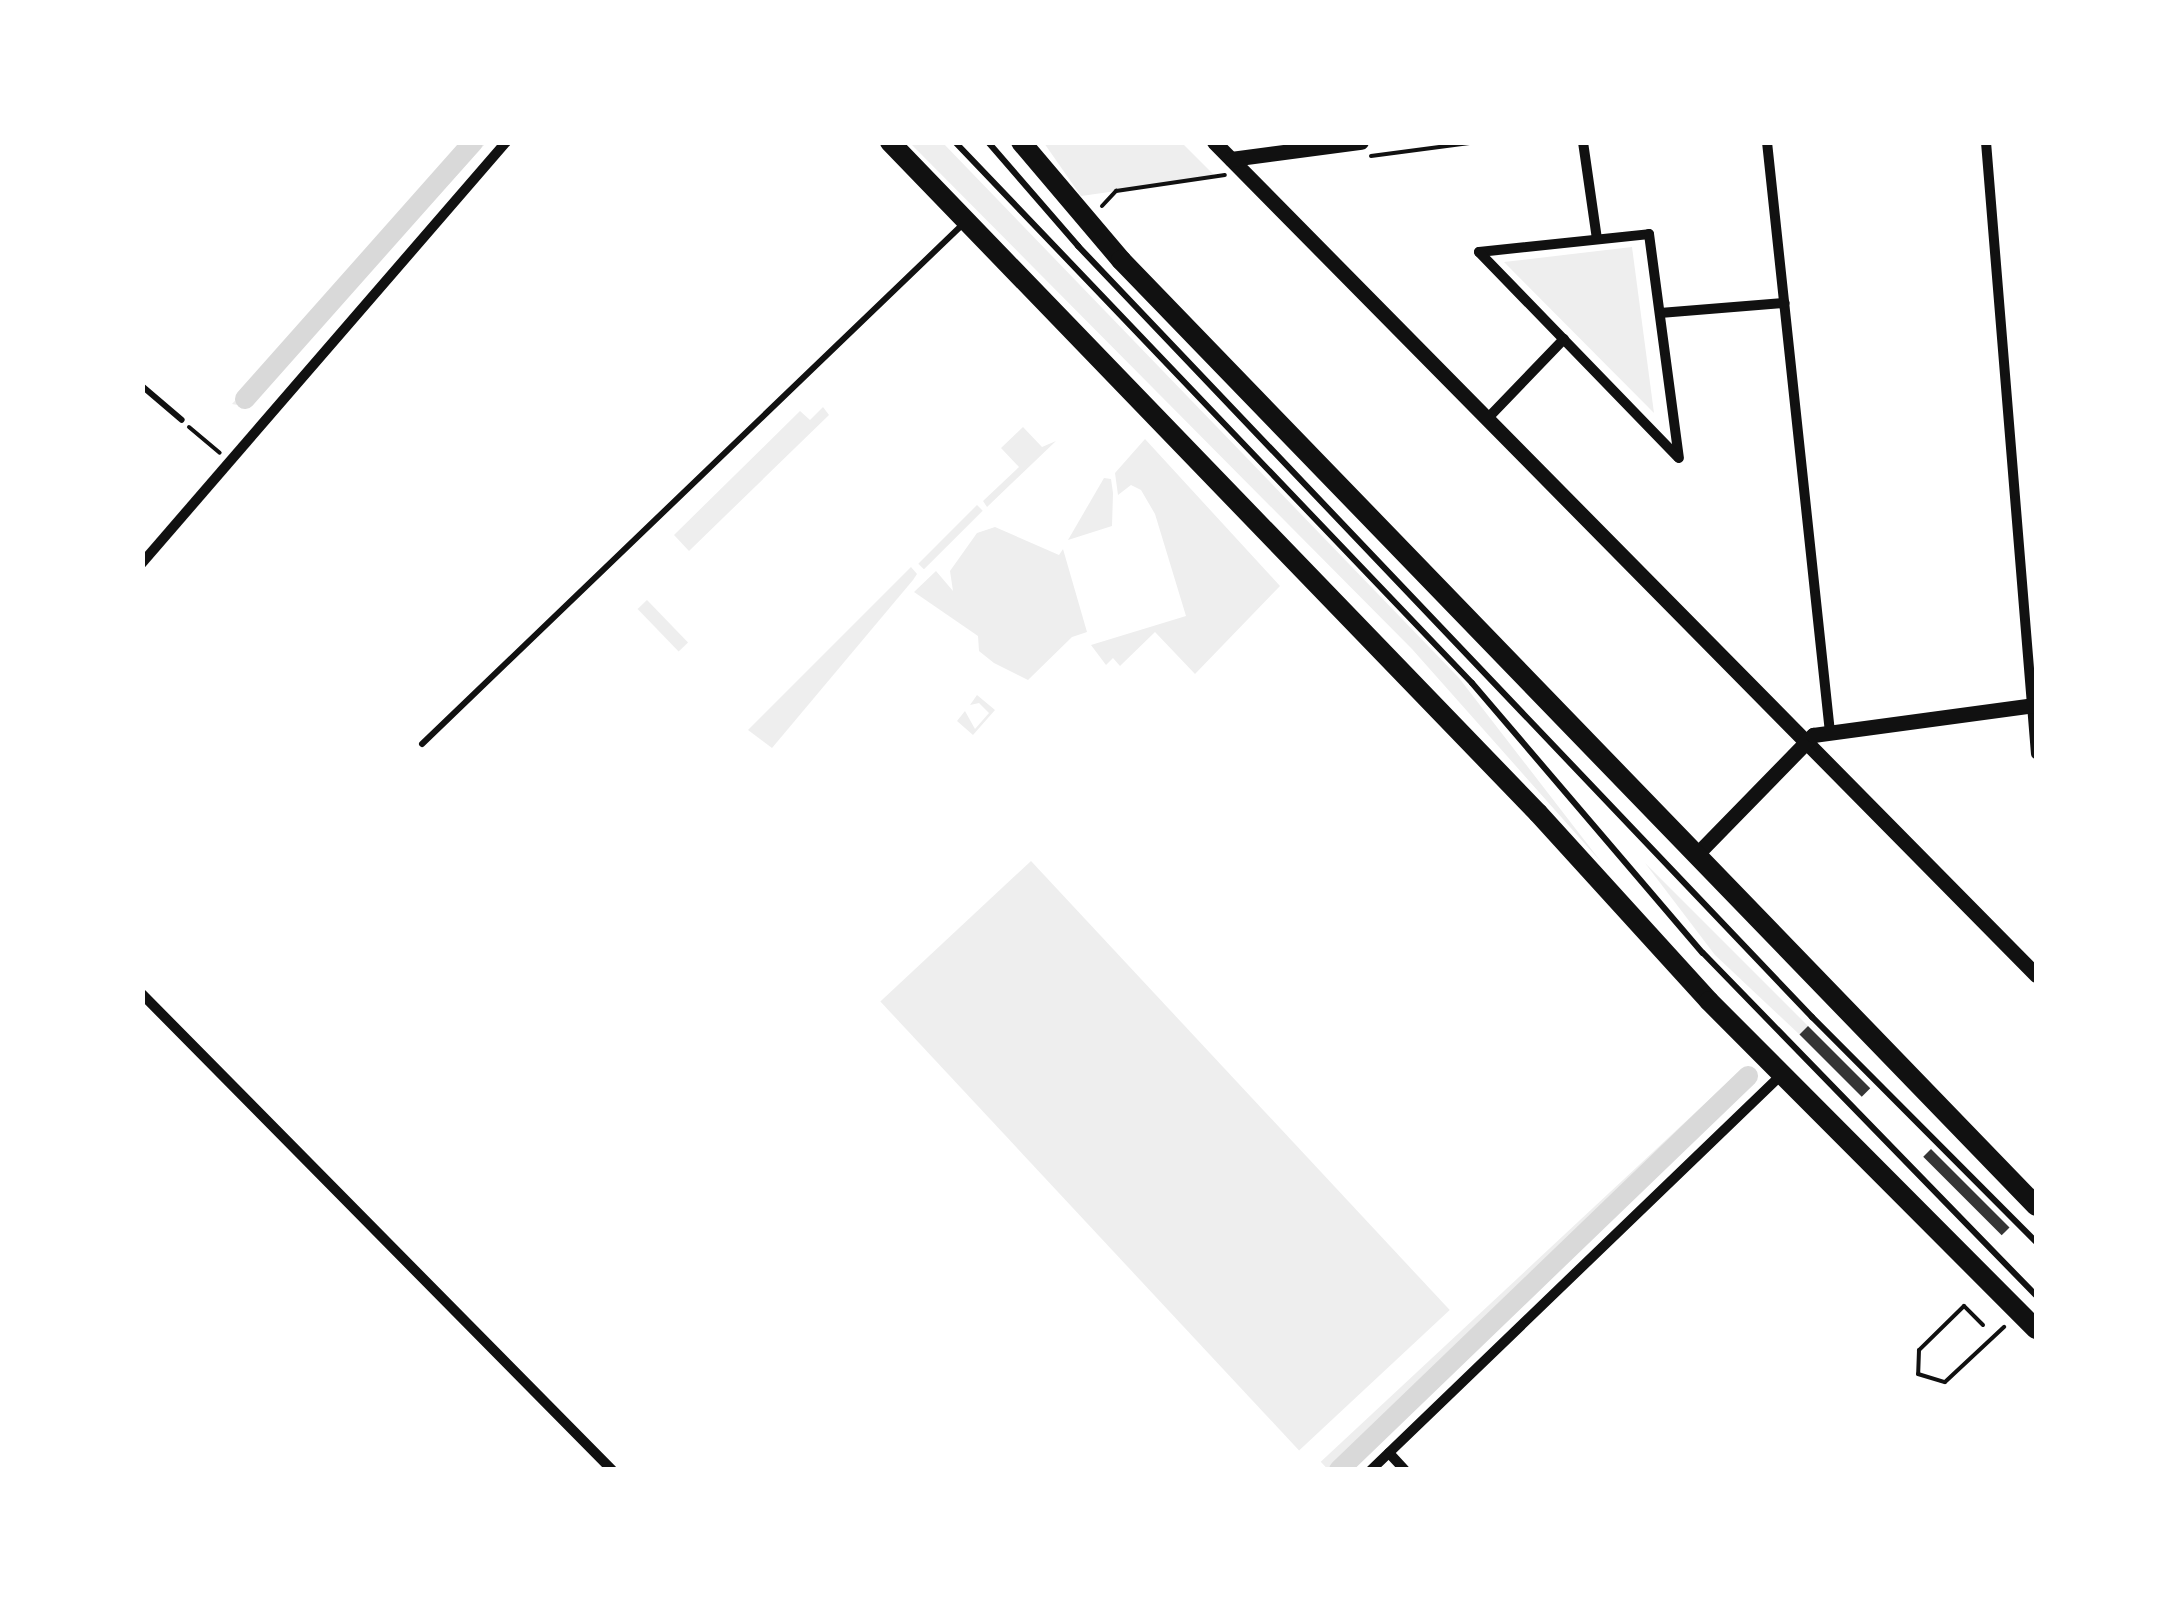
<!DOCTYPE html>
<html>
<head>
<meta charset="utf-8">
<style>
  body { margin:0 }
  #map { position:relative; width:2179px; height:1612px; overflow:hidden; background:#fff; font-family:Mulish,sans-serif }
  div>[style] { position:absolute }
  .green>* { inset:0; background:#eee; transform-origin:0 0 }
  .canal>* { height:20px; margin:-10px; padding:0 10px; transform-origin:10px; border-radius:10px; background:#d9d9d9 }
  .building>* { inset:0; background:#353535; transform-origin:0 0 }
  .path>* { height:4px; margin:-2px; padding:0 2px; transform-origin:2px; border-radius:2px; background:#111 }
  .service>* { height:6px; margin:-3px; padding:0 3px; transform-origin:3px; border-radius:3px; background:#111 }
  .minor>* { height:10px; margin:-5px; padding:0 5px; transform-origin:5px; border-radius:5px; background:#111 }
  .tertiary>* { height:15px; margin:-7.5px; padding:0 7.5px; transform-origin:7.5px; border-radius:7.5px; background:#111 }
  .trunk>* { height:20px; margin:-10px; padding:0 10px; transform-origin:10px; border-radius:10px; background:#111 }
  span { translate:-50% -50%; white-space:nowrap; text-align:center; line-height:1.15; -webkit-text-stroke:8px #fff; paint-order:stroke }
  .frame { position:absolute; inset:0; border:145px solid #fff; pointer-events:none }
</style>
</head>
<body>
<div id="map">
  <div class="green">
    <i style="clip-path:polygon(464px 143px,486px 143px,248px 407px,232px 404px)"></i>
    <i style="clip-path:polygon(910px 143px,943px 143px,1459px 678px,1602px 863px,1412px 649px)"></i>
    <i style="clip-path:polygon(1044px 143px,1182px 143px,1216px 177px,1081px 196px)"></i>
    <i style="clip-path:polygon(1632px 247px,1654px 413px,1504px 262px)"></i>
    <i style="clip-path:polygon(823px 407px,829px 415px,689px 551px,674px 535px,800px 411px,810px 420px)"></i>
    <i style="clip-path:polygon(1023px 427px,1042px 447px,1056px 441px,987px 507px,983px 501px,1019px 467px,1001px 448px)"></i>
    <i style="clip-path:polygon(1145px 439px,1280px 586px,1195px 674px,1155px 632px,1120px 666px,1113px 658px,1106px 665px,1091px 645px,1186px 616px,1155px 514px,1141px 490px,1131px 485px,1118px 495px,1115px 473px)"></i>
    <i style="clip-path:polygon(1104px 478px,1111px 479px,1113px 493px,1112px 526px,1068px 540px)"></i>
    <i style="left:977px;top:505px;width:8px;height:83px;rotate:45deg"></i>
    <i style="clip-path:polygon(995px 527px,1059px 555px,1063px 549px,1087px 632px,1072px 637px,1028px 680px,994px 663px,979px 651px,978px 636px,914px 592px,936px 571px,953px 591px,950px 571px,977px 533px)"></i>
    <i style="clip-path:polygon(911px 567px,917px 574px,913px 580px,772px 748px,748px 730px)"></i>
    <i style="left:647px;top:600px;width:59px;height:13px;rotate:46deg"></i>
    <i style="clip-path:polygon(977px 695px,995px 710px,973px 735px,957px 721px,965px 711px,975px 729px,989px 713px,979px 703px,970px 705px)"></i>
    <i style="left:1031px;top:861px;width:614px;height:206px;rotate:47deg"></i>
    <i style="clip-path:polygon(1645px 863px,1808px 1026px,1800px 1035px,1715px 955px)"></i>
    <i style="left:1742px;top:1069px;width:19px;height:576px;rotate:47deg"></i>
  </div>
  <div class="canal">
    <i style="left:245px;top:399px;width:344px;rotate:-48.4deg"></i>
    <i style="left:1339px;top:1470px;width:568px;rotate:-43.93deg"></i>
  </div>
  <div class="building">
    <i style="left:1808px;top:1026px;width:88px;height:12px;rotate:45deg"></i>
    <i style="left:1931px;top:1149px;width:111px;height:11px;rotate:45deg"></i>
  </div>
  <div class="path">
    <i style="left:1371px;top:156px;width:107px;rotate:-7.5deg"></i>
    <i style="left:1102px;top:206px;width:21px;rotate:-47deg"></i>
    <i style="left:1116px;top:191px;width:110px;rotate:-8.4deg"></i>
    <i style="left:189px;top:427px;width:40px;rotate:40deg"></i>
    <i style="left:1983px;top:1325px;width:27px;rotate:-135deg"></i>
    <i style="left:1964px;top:1306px;width:63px;rotate:135.6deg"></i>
    <i style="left:1919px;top:1350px;width:24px;rotate:92deg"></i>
    <i style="left:1918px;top:1374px;width:28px;rotate:17deg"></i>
    <i style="left:1945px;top:1382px;width:81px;rotate:-43deg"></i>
  </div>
  <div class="service">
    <i style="left:955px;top:142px;width:748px;rotate:46.3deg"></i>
    <i style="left:1472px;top:683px;width:355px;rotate:49.5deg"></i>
    <i style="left:1703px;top:953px;width:477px;rotate:45.8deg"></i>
    <i style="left:988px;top:142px;width:138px;rotate:49.1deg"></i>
    <i style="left:1078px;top:246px;width:1065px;rotate:46.41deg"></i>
    <i style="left:1812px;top:1017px;width:317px;rotate:45.1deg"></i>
    <i style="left:142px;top:386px;width:52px;rotate:40.4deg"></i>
    <i style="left:422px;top:744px;width:749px;rotate:-43.86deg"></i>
  </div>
  <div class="minor">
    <i style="left:1583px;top:142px;width:98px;rotate:81.8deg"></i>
    <i style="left:1767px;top:142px;width:593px;rotate:83.91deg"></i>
    <i style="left:1986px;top:142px;width:614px;rotate:85.33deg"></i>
    <i style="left:1479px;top:252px;width:171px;rotate:-6deg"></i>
    <i style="left:1649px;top:234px;width:226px;rotate:82.4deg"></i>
    <i style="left:1479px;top:252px;width:286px;rotate:45.9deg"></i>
    <i style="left:1660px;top:313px;width:125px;rotate:-4.6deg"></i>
    <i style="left:1487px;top:419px;width:111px;rotate:-46.1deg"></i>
    <i style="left:142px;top:563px;width:557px;rotate:-49.15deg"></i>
    <i style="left:142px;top:994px;width:669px;rotate:45.36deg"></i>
    <i style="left:1389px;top:1453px;width:23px;rotate:47deg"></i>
    <i style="left:1371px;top:1470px;width:569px;rotate:-43.93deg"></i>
  </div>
  <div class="tertiary">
    <i style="left:1214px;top:142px;width:1170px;rotate:45.38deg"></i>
    <i style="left:1231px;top:159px;width:131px;rotate:-7.5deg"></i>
    <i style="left:1696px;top:855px;width:168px;rotate:-45.7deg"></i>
    <i style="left:1813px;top:735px;width:225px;rotate:-7.7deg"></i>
  </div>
  <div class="trunk">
    <i style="left:890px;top:142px;width:933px;rotate:46deg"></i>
    <i style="left:1538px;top:813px;width:254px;rotate:47.7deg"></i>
    <i style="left:1709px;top:1001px;width:463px;rotate:45.1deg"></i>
    <i style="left:1021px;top:142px;width:155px;rotate:49.7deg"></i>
    <i style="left:1121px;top:260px;width:1316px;rotate:45.95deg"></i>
  </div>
  <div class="frame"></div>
</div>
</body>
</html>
